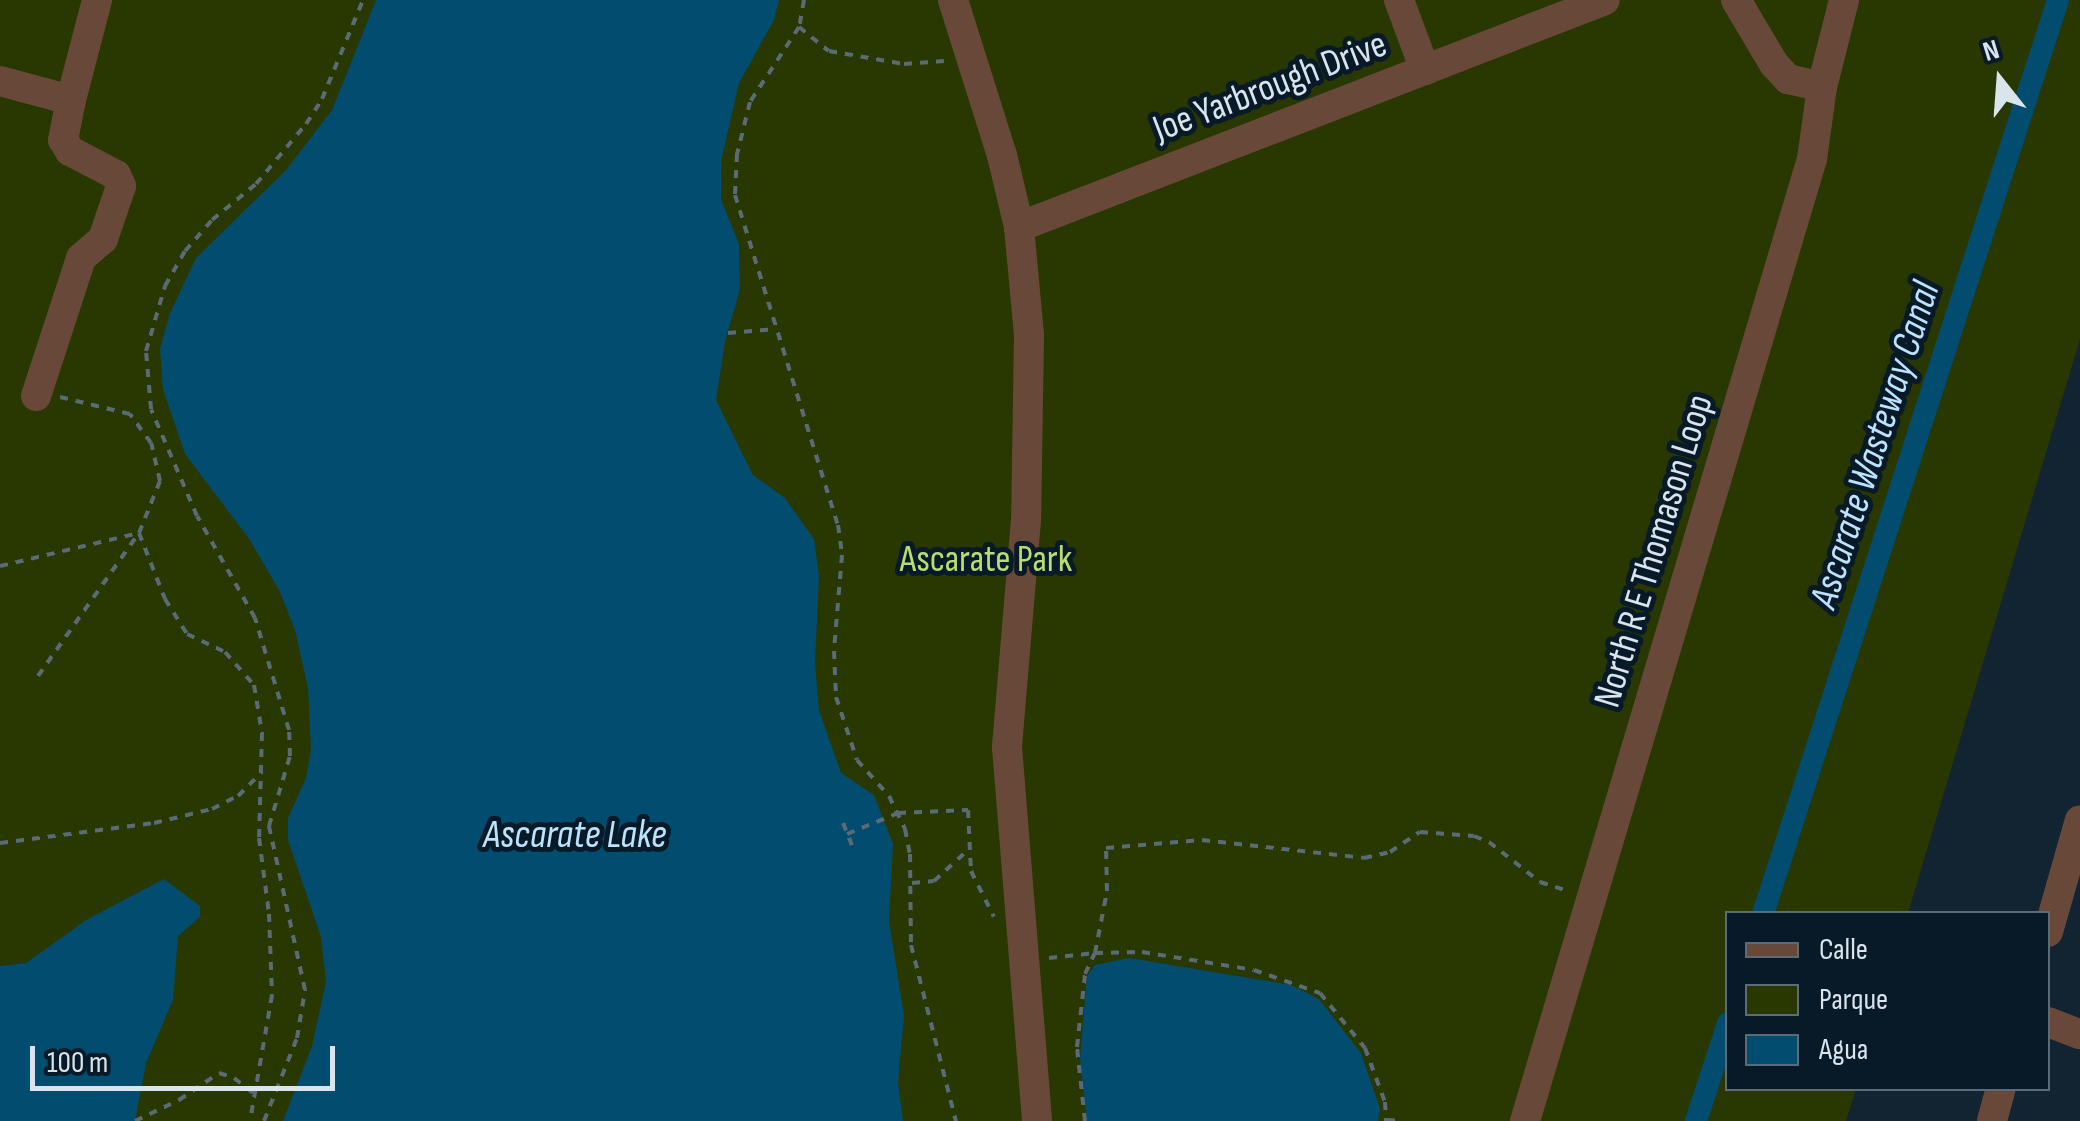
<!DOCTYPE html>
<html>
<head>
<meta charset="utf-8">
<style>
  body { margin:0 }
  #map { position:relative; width:2080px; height:1121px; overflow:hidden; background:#122432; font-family:"Sofia Sans Condensed",sans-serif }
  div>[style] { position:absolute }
  .green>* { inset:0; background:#293801 }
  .water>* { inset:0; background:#024c6f }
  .canal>* { height:22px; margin:-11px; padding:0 11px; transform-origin:11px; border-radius:11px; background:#024c6f }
  .path>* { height:4px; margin-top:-2px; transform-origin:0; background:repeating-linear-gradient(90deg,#5a6a76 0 8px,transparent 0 16px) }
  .minor>* { height:30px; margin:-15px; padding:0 15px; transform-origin:15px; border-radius:15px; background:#684939 }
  span { translate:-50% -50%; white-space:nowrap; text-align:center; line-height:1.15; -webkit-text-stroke:10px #081a27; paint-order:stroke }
  .street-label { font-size:38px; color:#d9e4ed }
  .park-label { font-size:38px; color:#b9dc73 }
  .water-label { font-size:40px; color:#bce3fe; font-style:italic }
  .legend { position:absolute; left:1725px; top:911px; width:325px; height:180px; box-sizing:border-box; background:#081a27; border:2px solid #5c6b76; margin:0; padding:12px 18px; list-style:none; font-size:30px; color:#d9e4ed }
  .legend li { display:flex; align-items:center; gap:20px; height:50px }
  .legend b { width:50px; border:2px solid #5c6b76 }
  .north { position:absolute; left:1950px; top:30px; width:100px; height:100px; -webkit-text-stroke:8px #081a27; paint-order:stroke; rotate:343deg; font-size:28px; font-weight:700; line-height:40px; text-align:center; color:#d9e4ed }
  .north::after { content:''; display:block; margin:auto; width:35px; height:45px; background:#d9e4ed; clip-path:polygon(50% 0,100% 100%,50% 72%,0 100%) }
  .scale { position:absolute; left:30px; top:1046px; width:305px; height:45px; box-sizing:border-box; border:5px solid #d9e4ed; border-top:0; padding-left:12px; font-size:30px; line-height:35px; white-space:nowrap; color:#d9e4ed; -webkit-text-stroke:8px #081a27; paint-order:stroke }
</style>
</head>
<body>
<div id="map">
  <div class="green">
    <i style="clip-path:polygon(0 0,2080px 0,2080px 339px,1908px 913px,1728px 914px,1728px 1088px,1856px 1089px,1846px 1121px,0 1121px)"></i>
  </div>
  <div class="water">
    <i style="clip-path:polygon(376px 0,779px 0,774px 20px,739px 83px,721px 162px,721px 199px,739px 244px,740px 289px,725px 342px,716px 400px,753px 475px,785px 498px,814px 539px,819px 576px,815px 663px,819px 710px,841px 773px,874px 795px,893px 844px,889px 921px,904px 1016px,898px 1082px,903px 1121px,283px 1121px,312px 1046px,326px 981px,321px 937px,288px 840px,288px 818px,306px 778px,311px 749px,308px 688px,295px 630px,280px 592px,250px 540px,185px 454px,163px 389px,160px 349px,170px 313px,196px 258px,286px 170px,332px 110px)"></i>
    <i style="clip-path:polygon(164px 879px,200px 906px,200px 917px,178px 936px,173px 1000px,146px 1063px,135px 1121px,0 1121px,0 966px,26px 963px,86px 920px)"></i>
    <i style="clip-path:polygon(1129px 958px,1291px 985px,1319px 999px,1361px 1053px,1380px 1108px,1378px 1121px,1087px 1121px,1080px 1058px,1087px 976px,1095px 965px)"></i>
  </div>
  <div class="canal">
    <i style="left:1763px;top:914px;width:960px;rotate:-72.11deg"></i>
    <i style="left:1696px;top:1121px;width:103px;rotate:-71.9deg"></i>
  </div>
  <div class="path">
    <i style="left:804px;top:0;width:27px;rotate:100deg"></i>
    <i style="left:799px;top:27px;width:90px;rotate:123.2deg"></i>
    <i style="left:750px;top:102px;width:54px;rotate:104deg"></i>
    <i style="left:737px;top:154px;width:41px;rotate:92.8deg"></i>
    <i style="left:735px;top:195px;width:346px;rotate:72.7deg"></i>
    <i style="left:838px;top:525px;width:30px;rotate:82deg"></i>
    <i style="left:842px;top:555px;width:96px;rotate:94.8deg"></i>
    <i style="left:834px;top:651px;width:46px;rotate:87.5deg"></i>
    <i style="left:836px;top:697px;width:66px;rotate:71.6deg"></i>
    <i style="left:857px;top:760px;width:48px;rotate:48.4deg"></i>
    <i style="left:889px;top:796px;width:37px;rotate:64deg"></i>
    <i style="left:905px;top:829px;width:25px;rotate:79deg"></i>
    <i style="left:910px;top:854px;width:91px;rotate:89.4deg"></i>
    <i style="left:911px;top:945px;width:182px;rotate:75.7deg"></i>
    <i style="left:799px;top:27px;width:38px;rotate:39deg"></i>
    <i style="left:829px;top:51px;width:76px;rotate:9.8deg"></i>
    <i style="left:904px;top:64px;width:40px;rotate:-4.3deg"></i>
    <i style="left:728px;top:333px;width:48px;rotate:-4.8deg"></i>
    <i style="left:0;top:566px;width:143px;rotate:-13.4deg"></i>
    <i style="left:139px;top:533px;width:71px;rotate:68.5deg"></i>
    <i style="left:165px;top:599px;width:41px;rotate:57.8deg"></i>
    <i style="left:187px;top:634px;width:42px;rotate:25.3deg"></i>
    <i style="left:225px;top:652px;width:44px;rotate:48.7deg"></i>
    <i style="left:254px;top:685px;width:49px;rotate:80.5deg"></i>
    <i style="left:262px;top:733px;width:105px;rotate:91.6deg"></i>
    <i style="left:259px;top:838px;width:77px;rotate:82.5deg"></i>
    <i style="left:269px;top:914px;width:81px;rotate:87.9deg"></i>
    <i style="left:272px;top:995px;width:128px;rotate:99.9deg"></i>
    <i style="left:38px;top:676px;width:175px;rotate:-54.8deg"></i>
    <i style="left:139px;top:533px;width:56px;rotate:-68deg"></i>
    <i style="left:160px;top:481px;width:39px;rotate:-103deg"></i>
    <i style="left:151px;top:443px;width:36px;rotate:-126deg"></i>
    <i style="left:130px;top:414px;width:72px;rotate:-166.3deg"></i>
    <i style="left:843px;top:823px;width:24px;rotate:68deg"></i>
    <i style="left:847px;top:834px;width:55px;rotate:-22.4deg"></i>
    <i style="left:898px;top:813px;width:70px;rotate:-2.5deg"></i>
    <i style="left:968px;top:810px;width:61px;rotate:87.2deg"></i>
    <i style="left:971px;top:871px;width:51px;rotate:63.4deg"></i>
    <i style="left:0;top:843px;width:155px;rotate:-7.4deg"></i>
    <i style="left:154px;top:823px;width:60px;rotate:-13.6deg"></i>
    <i style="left:212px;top:809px;width:29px;rotate:-27deg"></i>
    <i style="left:238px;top:796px;width:34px;rotate:-45deg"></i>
    <i style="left:912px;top:883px;width:22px;rotate:-5deg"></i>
    <i style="left:934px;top:881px;width:46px;rotate:-42.4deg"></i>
    <i style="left:1049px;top:958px;width:46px;rotate:-6.2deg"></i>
    <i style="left:1095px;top:953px;width:63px;rotate:-79deg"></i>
    <i style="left:1107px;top:891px;width:43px;rotate:-91.3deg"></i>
    <i style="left:1106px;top:848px;width:96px;rotate:-4.8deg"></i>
    <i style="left:1202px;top:840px;width:163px;rotate:6.3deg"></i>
    <i style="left:1364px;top:858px;width:27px;rotate:-13deg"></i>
    <i style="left:1390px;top:852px;width:36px;rotate:-34deg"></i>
    <i style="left:1420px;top:832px;width:54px;rotate:4.2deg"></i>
    <i style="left:1474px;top:836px;width:16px;rotate:22deg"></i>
    <i style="left:1489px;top:842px;width:65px;rotate:38.1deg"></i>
    <i style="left:1540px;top:882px;width:29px;rotate:18deg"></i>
    <i style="left:1387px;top:1120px;width:15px;rotate:4deg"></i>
    <i style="left:135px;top:1121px;width:49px;rotate:-25.5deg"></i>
    <i style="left:179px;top:1100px;width:48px;rotate:-34deg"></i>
    <i style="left:219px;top:1073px;width:16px;rotate:18deg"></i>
    <i style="left:234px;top:1078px;width:28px;rotate:38deg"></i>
    <i style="left:264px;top:1121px;width:89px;rotate:-68.3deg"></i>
    <i style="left:297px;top:1038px;width:49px;rotate:-80.5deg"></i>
    <i style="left:305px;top:990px;width:168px;rotate:-102.4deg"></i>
    <i style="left:269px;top:826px;width:73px;rotate:-73.3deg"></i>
    <i style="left:290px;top:756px;width:26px;rotate:-92deg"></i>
    <i style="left:289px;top:730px;width:117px;rotate:-106.9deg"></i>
    <i style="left:255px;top:618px;width:117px;rotate:-119.6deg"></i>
    <i style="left:197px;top:516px;width:116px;rotate:-113.3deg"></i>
    <i style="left:151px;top:409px;width:58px;rotate:-94.9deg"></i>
    <i style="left:146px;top:351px;width:68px;rotate:-73.7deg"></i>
    <i style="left:165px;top:286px;width:40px;rotate:-60.3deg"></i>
    <i style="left:185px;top:251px;width:41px;rotate:-48.9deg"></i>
    <i style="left:212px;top:220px;width:57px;rotate:-39.3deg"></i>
    <i style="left:256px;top:184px;width:78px;rotate:-50.2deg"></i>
    <i style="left:306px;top:124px;width:30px;rotate:-57deg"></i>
    <i style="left:322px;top:99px;width:107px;rotate:-67.5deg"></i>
    <i style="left:1085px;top:1121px;width:74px;rotate:-96.2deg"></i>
    <i style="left:1077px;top:1047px;width:73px;rotate:-83.7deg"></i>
    <i style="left:1085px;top:974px;width:23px;rotate:-65deg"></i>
    <i style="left:1095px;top:953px;width:47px;rotate:-1.2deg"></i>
    <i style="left:1142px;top:952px;width:113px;rotate:9.1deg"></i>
    <i style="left:1254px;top:970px;width:70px;rotate:19.2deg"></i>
    <i style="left:1320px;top:993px;width:71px;rotate:50.7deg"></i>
    <i style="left:1365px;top:1048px;width:58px;rotate:69.7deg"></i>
    <i style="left:1385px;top:1102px;width:19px;rotate:87deg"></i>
  </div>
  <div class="minor">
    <i style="left:953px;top:0;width:163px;rotate:72.5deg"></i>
    <i style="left:1002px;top:155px;width:74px;rotate:76.7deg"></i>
    <i style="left:1019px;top:227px;width:108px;rotate:84.7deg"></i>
    <i style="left:1029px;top:335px;width:185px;rotate:90.9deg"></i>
    <i style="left:1026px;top:520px;width:228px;rotate:94.8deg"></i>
    <i style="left:1007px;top:747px;width:375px;rotate:85.4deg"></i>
    <i style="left:1399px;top:0;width:75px;rotate:69.6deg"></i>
    <i style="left:1736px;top:0;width:74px;rotate:59.3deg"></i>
    <i style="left:1774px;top:64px;width:21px;rotate:47deg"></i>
    <i style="left:1788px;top:79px;width:35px;rotate:13deg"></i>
    <i style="left:0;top:81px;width:73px;rotate:15deg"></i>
    <i style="left:71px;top:100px;width:103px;rotate:-75.4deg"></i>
    <i style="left:1019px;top:227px;width:628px;rotate:-21.17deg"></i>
    <i style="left:36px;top:396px;width:145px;rotate:-71.9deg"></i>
    <i style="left:81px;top:258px;width:29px;rotate:-41deg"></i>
    <i style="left:103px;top:239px;width:56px;rotate:-71.2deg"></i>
    <i style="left:121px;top:186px;width:12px;rotate:-114deg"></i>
    <i style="left:116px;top:175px;width:52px;rotate:-152.4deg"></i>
    <i style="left:70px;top:151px;width:13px;rotate:-122deg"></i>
    <i style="left:63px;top:140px;width:41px;rotate:-78.7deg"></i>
    <i style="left:2048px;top:932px;width:116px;rotate:-74.1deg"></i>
    <i style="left:2048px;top:1022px;width:34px;rotate:21deg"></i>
    <i style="left:1525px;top:1121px;width:1004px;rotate:-73.39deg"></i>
    <i style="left:1812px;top:159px;width:73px;rotate:-82.1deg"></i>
    <i style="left:1822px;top:87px;width:90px;rotate:-75.8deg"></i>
    <i style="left:1992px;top:1121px;width:34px;rotate:-75deg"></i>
  </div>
  <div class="street-label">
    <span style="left:1270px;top:87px;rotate:-21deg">Joe Yarbrough Drive</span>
    <span style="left:1654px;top:551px;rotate:-73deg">North R E Thomason Loop</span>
  </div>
  <div class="park-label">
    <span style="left:986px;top:560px">Ascarate Park</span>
  </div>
  <div class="water-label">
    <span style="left:1875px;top:445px;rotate:-72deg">Ascarate Wasteway Canal</span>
    <span style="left:575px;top:835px">Ascarate Lake</span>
  </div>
  <ul class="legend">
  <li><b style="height:12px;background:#684939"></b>Calle</li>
  <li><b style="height:28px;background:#293801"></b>Parque</li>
  <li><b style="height:28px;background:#024c6f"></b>Agua</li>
  </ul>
  <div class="north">N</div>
  <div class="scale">100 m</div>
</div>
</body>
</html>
